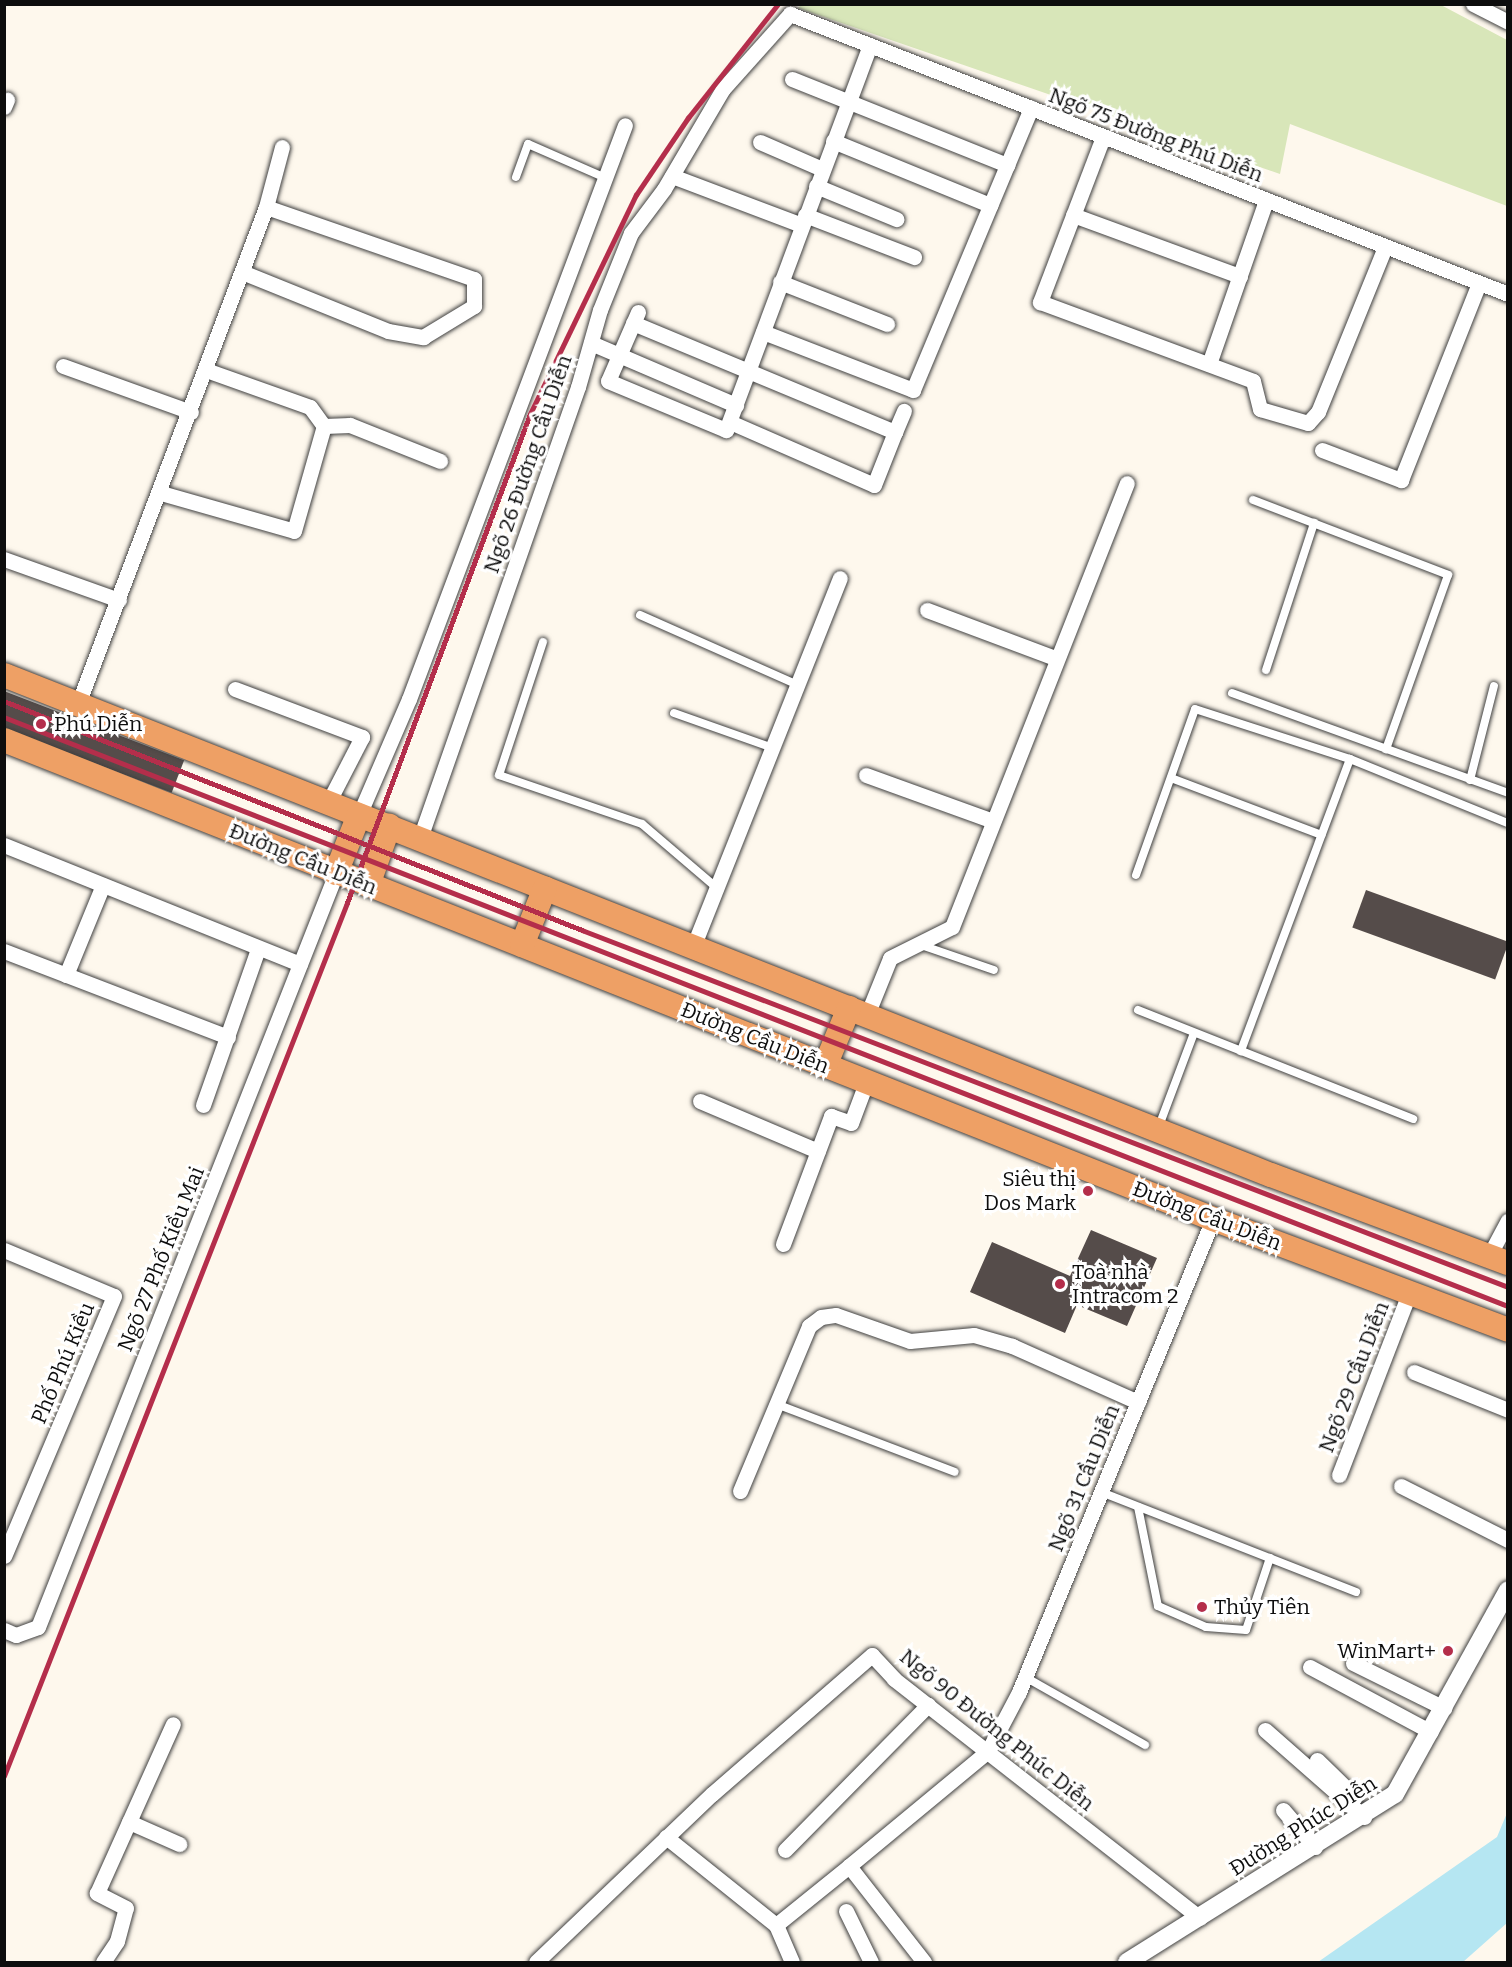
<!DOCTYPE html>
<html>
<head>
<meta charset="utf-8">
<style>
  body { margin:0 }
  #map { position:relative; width:1512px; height:1967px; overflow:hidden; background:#fef8ed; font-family:Bitter,serif }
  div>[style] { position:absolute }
  .green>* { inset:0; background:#d8e6b9 }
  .water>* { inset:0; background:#b5e6f2 }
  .building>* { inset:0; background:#554c4a; transform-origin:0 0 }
  .roads { filter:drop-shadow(0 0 2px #404040) drop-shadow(0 0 2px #404040) }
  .service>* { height:8px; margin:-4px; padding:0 4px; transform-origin:4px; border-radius:4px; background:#fff }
  .minor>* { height:15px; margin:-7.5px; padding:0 7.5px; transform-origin:7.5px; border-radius:7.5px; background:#fff }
  .tertiary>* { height:18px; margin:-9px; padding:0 9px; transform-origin:9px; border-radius:9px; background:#fff }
  .trunk>* { height:24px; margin:-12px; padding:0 12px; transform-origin:12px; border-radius:12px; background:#eea065 }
  .rail>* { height:4.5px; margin:-2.25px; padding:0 2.25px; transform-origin:2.25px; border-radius:2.25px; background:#b42e4b }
  .dots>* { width:16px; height:16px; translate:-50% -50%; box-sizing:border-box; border:3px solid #fff; border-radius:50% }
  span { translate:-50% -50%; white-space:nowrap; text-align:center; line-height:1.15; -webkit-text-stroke:6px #fff; paint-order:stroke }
  .street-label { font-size:21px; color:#0d0d0d }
  .poi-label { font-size:21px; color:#0d0d0d }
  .left { translate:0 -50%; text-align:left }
  .right { translate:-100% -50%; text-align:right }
  .frame { position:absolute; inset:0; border:6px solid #0d0d0d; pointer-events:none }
</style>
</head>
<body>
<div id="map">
  <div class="green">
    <i style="clip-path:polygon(802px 4px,1441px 5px,1507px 40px,1507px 206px,1290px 124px,1280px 174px,798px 8px)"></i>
  </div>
  <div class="water">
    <i style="clip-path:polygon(1507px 1813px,1507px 1923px,1463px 1962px,1318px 1962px,1497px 1837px)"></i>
  </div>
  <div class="building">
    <i style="left:4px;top:691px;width:193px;height:35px;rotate:21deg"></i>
    <i style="left:1366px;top:890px;width:152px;height:40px;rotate:20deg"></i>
    <i style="clip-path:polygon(1091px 1230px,1157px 1258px,1127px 1326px,1077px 1305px,1065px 1333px,970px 1292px,992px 1242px,1070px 1276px)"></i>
  </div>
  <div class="roads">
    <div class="service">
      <i style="left:516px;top:177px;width:35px;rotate:-70deg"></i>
      <i style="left:528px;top:144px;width:82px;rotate:23.7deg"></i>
      <i style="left:1253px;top:500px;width:209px;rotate:21deg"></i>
      <i style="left:1448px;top:575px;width:185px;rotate:109.6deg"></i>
      <i style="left:640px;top:615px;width:173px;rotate:23.9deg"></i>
      <i style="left:543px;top:642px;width:140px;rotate:108.3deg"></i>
      <i style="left:499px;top:775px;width:151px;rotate:18.9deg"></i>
      <i style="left:642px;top:824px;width:99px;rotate:40.5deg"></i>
      <i style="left:1266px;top:670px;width:155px;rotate:-71.9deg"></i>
      <i style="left:1232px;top:693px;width:294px;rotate:19.9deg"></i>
      <i style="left:674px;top:713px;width:105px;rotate:19.5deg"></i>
      <i style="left:1350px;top:759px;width:170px;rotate:22.1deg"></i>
      <i style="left:1171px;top:778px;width:161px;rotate:20.7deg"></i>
      <i style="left:1470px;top:780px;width:97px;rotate:-75.7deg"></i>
      <i style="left:1136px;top:875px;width:176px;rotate:-70.4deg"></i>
      <i style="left:1195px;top:709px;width:163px;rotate:17.9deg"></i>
      <i style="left:1350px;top:759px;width:312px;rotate:110.5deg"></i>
      <i style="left:921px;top:945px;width:77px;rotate:18.9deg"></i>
      <i style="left:1138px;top:1010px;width:296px;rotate:21.6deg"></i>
      <i style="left:1159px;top:1126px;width:99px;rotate:-69.4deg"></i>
      <i style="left:776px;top:1404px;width:191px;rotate:20.8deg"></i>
      <i style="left:1101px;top:1492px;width:274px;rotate:21.4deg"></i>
      <i style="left:1138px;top:1507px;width:101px;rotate:78.6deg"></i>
      <i style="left:1158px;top:1606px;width:52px;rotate:23.6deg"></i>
      <i style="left:1206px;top:1627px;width:40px;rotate:4.3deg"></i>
      <i style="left:1246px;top:1630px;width:76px;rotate:-71.6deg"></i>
      <i style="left:1025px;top:1677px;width:138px;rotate:29.5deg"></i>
    </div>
    <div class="minor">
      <i style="left:1473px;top:4px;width:39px;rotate:27deg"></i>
      <i style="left:792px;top:79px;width:232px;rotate:21.8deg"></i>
      <i style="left:4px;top:107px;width:8px;rotate:-67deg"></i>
      <i style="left:1103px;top:137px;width:177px;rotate:110.9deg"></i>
      <i style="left:1040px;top:302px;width:227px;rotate:20.3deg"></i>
      <i style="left:1253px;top:381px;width:29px;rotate:76deg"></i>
      <i style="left:1260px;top:409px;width:50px;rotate:16.3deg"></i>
      <i style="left:1308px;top:423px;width:15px;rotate:-48deg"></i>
      <i style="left:1318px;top:412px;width:178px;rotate:-67.9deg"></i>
      <i style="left:833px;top:141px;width:170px;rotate:22.2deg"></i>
      <i style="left:760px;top:142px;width:68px;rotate:23.5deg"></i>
      <i style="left:672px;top:176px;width:139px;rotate:20.7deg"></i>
      <i style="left:816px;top:186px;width:87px;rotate:22.4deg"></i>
      <i style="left:805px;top:215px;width:117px;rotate:21.1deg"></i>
      <i style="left:1073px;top:215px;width:178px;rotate:20.1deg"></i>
      <i style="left:242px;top:272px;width:157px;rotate:22deg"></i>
      <i style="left:388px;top:331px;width:36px;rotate:10deg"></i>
      <i style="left:423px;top:337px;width:60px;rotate:-31.3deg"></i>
      <i style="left:474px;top:306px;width:27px;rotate:-90deg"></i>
      <i style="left:474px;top:279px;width:220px;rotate:-160.9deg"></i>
      <i style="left:780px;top:282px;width:115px;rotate:21.4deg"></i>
      <i style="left:638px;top:312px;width:75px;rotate:113.5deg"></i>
      <i style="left:608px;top:381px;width:128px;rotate:22.6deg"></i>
      <i style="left:726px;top:430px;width:411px;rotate:-69.5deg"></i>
      <i style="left:633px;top:323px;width:284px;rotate:22.6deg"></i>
      <i style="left:895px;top:432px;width:23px;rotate:-67deg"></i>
      <i style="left:763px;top:332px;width:161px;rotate:21.1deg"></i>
      <i style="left:913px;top:390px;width:306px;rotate:-67.3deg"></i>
      <i style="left:591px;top:343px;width:158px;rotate:23.2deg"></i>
      <i style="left:1209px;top:364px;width:174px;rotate:-70.8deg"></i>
      <i style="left:63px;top:366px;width:136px;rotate:19.8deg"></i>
      <i style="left:206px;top:370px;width:110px;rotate:19.6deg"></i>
      <i style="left:310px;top:407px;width:24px;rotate:54deg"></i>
      <i style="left:730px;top:422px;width:157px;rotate:23.6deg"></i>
      <i style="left:874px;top:485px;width:57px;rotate:-68.4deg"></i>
      <i style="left:324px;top:426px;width:26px;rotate:-2deg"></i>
      <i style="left:350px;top:425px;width:97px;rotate:21.8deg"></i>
      <i style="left:1322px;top:450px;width:85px;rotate:20.8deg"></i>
      <i style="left:1401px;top:480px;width:212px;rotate:-68.4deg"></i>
      <i style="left:161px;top:493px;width:138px;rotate:15.9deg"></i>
      <i style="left:294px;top:531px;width:109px;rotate:-74.1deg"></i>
      <i style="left:4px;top:559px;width:122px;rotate:19.6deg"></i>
      <i style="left:927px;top:610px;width:137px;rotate:20.6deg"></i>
      <i style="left:235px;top:689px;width:136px;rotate:20.7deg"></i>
      <i style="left:362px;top:737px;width:74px;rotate:117.3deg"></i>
      <i style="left:78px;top:704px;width:531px;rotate:-69.28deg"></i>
      <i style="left:266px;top:207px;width:62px;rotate:-75.1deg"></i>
      <i style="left:866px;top:775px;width:135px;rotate:19.9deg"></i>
      <i style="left:359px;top:815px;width:126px;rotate:-66.7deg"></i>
      <i style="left:409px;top:699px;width:613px;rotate:-69.38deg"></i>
      <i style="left:420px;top:838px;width:478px;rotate:-70.7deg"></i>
      <i style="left:578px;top:387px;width:80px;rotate:-74.1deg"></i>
      <i style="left:600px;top:310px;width:83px;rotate:-68.1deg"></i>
      <i style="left:631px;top:233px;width:55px;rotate:-53.1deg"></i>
      <i style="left:664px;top:189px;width:116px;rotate:-59.5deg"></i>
      <i style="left:723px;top:89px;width:101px;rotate:-48.2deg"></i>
      <i style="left:790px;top:14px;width:771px;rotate:21.3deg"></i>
      <i style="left:4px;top:845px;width:319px;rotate:21.9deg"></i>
      <i style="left:693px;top:947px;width:397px;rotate:-68.3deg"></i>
      <i style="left:4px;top:951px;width:240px;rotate:21deg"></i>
      <i style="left:66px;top:975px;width:97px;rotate:-67.7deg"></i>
      <i style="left:867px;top:1015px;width:61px;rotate:-68deg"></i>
      <i style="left:890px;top:958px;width:69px;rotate:-26.6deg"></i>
      <i style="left:952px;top:927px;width:477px;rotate:-68.5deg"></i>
      <i style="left:700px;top:1101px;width:128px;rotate:23deg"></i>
      <i style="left:203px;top:1105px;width:165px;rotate:-70.6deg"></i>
      <i style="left:783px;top:1244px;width:137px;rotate:-69.4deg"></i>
      <i style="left:831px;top:1116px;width:21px;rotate:19deg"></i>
      <i style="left:851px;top:1123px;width:43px;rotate:-69.4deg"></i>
      <i style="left:4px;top:1250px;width:119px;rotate:22.7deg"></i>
      <i style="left:114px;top:1296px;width:282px;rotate:112.9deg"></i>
      <i style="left:1489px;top:1256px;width:40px;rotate:-62deg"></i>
      <i style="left:1414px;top:1372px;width:101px;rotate:22deg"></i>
      <i style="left:1339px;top:1475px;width:194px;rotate:-68.9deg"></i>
      <i style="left:1401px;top:1486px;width:120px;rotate:26.8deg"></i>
      <i style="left:740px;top:1491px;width:179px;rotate:-67.3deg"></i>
      <i style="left:809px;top:1326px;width:15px;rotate:-37deg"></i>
      <i style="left:821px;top:1317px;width:15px;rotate:-8deg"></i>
      <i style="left:836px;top:1315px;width:78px;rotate:19.4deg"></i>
      <i style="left:910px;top:1341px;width:64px;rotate:-5.4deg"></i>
      <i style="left:974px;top:1335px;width:40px;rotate:16deg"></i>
      <i style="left:1012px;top:1346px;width:138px;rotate:24deg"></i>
      <i style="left:4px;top:1630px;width:13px;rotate:23deg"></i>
      <i style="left:16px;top:1635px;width:23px;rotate:-20deg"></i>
      <i style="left:38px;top:1627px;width:811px;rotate:-68.43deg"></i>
      <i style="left:1353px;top:1663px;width:102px;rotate:26.3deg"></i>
      <i style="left:1310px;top:1667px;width:137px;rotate:28.2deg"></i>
      <i style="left:1265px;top:1730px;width:132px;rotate:41.3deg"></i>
      <i style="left:1317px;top:1760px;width:53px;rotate:44.2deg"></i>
      <i style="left:1283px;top:1810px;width:49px;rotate:49.1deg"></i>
      <i style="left:129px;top:1822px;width:55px;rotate:23.7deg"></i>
      <i style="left:666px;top:1837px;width:141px;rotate:38.7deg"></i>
      <i style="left:776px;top:1925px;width:40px;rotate:66.6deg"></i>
      <i style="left:785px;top:1850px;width:204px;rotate:-45.4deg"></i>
      <i style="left:849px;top:1866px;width:180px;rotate:-39.6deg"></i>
      <i style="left:988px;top:1751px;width:67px;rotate:-62.3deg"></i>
      <i style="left:1019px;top:1692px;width:511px;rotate:-67.7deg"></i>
      <i style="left:846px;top:1911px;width:57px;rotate:63.9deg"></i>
      <i style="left:776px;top:1925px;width:94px;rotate:-38.9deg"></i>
      <i style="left:849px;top:1866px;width:122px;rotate:52deg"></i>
      <i style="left:103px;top:1962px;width:25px;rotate:-56deg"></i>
      <i style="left:117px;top:1941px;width:34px;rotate:-75deg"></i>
      <i style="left:126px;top:1908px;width:33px;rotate:-153deg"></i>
      <i style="left:97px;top:1893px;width:185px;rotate:-65.8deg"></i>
      <i style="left:536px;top:1962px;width:243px;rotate:-43.7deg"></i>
      <i style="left:712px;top:1794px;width:212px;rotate:-41deg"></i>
      <i style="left:872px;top:1655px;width:33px;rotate:47deg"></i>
      <i style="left:894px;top:1679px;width:388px;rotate:38deg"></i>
    </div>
    <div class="tertiary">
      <i style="left:1127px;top:1962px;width:316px;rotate:-32.1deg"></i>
      <i style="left:1395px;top:1794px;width:233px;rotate:-61deg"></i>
    </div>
    <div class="trunk">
      <i style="left:4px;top:675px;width:1362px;rotate:21.54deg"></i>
      <i style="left:1271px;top:1175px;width:253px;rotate:20.4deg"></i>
      <i style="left:4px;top:740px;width:1300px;rotate:21.61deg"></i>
      <i style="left:1213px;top:1219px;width:315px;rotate:20.6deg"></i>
      <i style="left:336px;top:873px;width:62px;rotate:-68.4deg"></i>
      <i style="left:368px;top:885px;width:63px;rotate:-70.4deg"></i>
      <i style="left:522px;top:945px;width:61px;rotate:-68deg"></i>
      <i style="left:825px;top:1066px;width:63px;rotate:-67.5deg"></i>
    </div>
  </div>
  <div class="rail">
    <i style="left:4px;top:701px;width:622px;rotate:21.61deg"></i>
    <i style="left:582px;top:930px;width:992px;rotate:21.08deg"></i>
    <i style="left:4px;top:717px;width:1615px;rotate:21.39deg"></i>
    <i style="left:4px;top:1776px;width:938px;rotate:-68.55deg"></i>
    <i style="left:347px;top:903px;width:522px;rotate:-69.48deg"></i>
    <i style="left:530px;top:414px;width:243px;rotate:-64.2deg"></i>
    <i style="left:636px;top:195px;width:93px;rotate:-56deg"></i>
    <i style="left:688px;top:118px;width:145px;rotate:-51.7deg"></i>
  </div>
  <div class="dots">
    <i style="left:41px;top:724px;background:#b42e4b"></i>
    <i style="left:1088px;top:1191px;background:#b42e4b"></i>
    <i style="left:1060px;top:1284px;background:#b42e4b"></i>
    <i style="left:1202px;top:1607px;background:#b42e4b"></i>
    <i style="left:1448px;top:1651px;background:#b42e4b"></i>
  </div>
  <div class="street-label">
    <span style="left:1156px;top:135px;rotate:21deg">Ngõ 75 Đường Phú Diễn</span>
    <span style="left:528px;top:464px;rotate:-71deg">Ngõ 26 Đường Cầu Diễn</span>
    <span style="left:303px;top:859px;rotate:22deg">Đường Cầu Diễn</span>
    <span style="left:755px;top:1038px;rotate:22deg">Đường Cầu Diễn</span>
    <span style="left:1207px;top:1216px;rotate:21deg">Đường Cầu Diễn</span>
    <span style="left:161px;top:1259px;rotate:-68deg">Ngõ 27 Phố Kiều Mai</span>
    <span style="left:63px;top:1363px;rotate:-67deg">Phố Phú Kiều</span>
    <span style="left:1354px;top:1377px;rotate:-69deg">Ngõ 29 Cầu Diễn</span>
    <span style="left:1084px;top:1478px;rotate:-68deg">Ngõ 31 Cầu Diễn</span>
    <span style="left:997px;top:1730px;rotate:39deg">Ngõ 90 Đường Phúc Diễn</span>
    <span style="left:1303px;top:1826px;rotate:-32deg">Đường Phúc Diễn</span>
  </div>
  <div class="poi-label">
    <span class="left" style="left:54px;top:724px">Phú Diễn</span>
    <span class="right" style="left:1076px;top:1191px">Siêu thị<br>Dos Mark</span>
    <span class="left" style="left:1072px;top:1284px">Toà nhà<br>Intracom 2</span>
    <span class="left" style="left:1214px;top:1607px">Thủy Tiên</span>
    <span class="right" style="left:1436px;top:1651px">WinMart+</span>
  </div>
  <div class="frame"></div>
</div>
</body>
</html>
